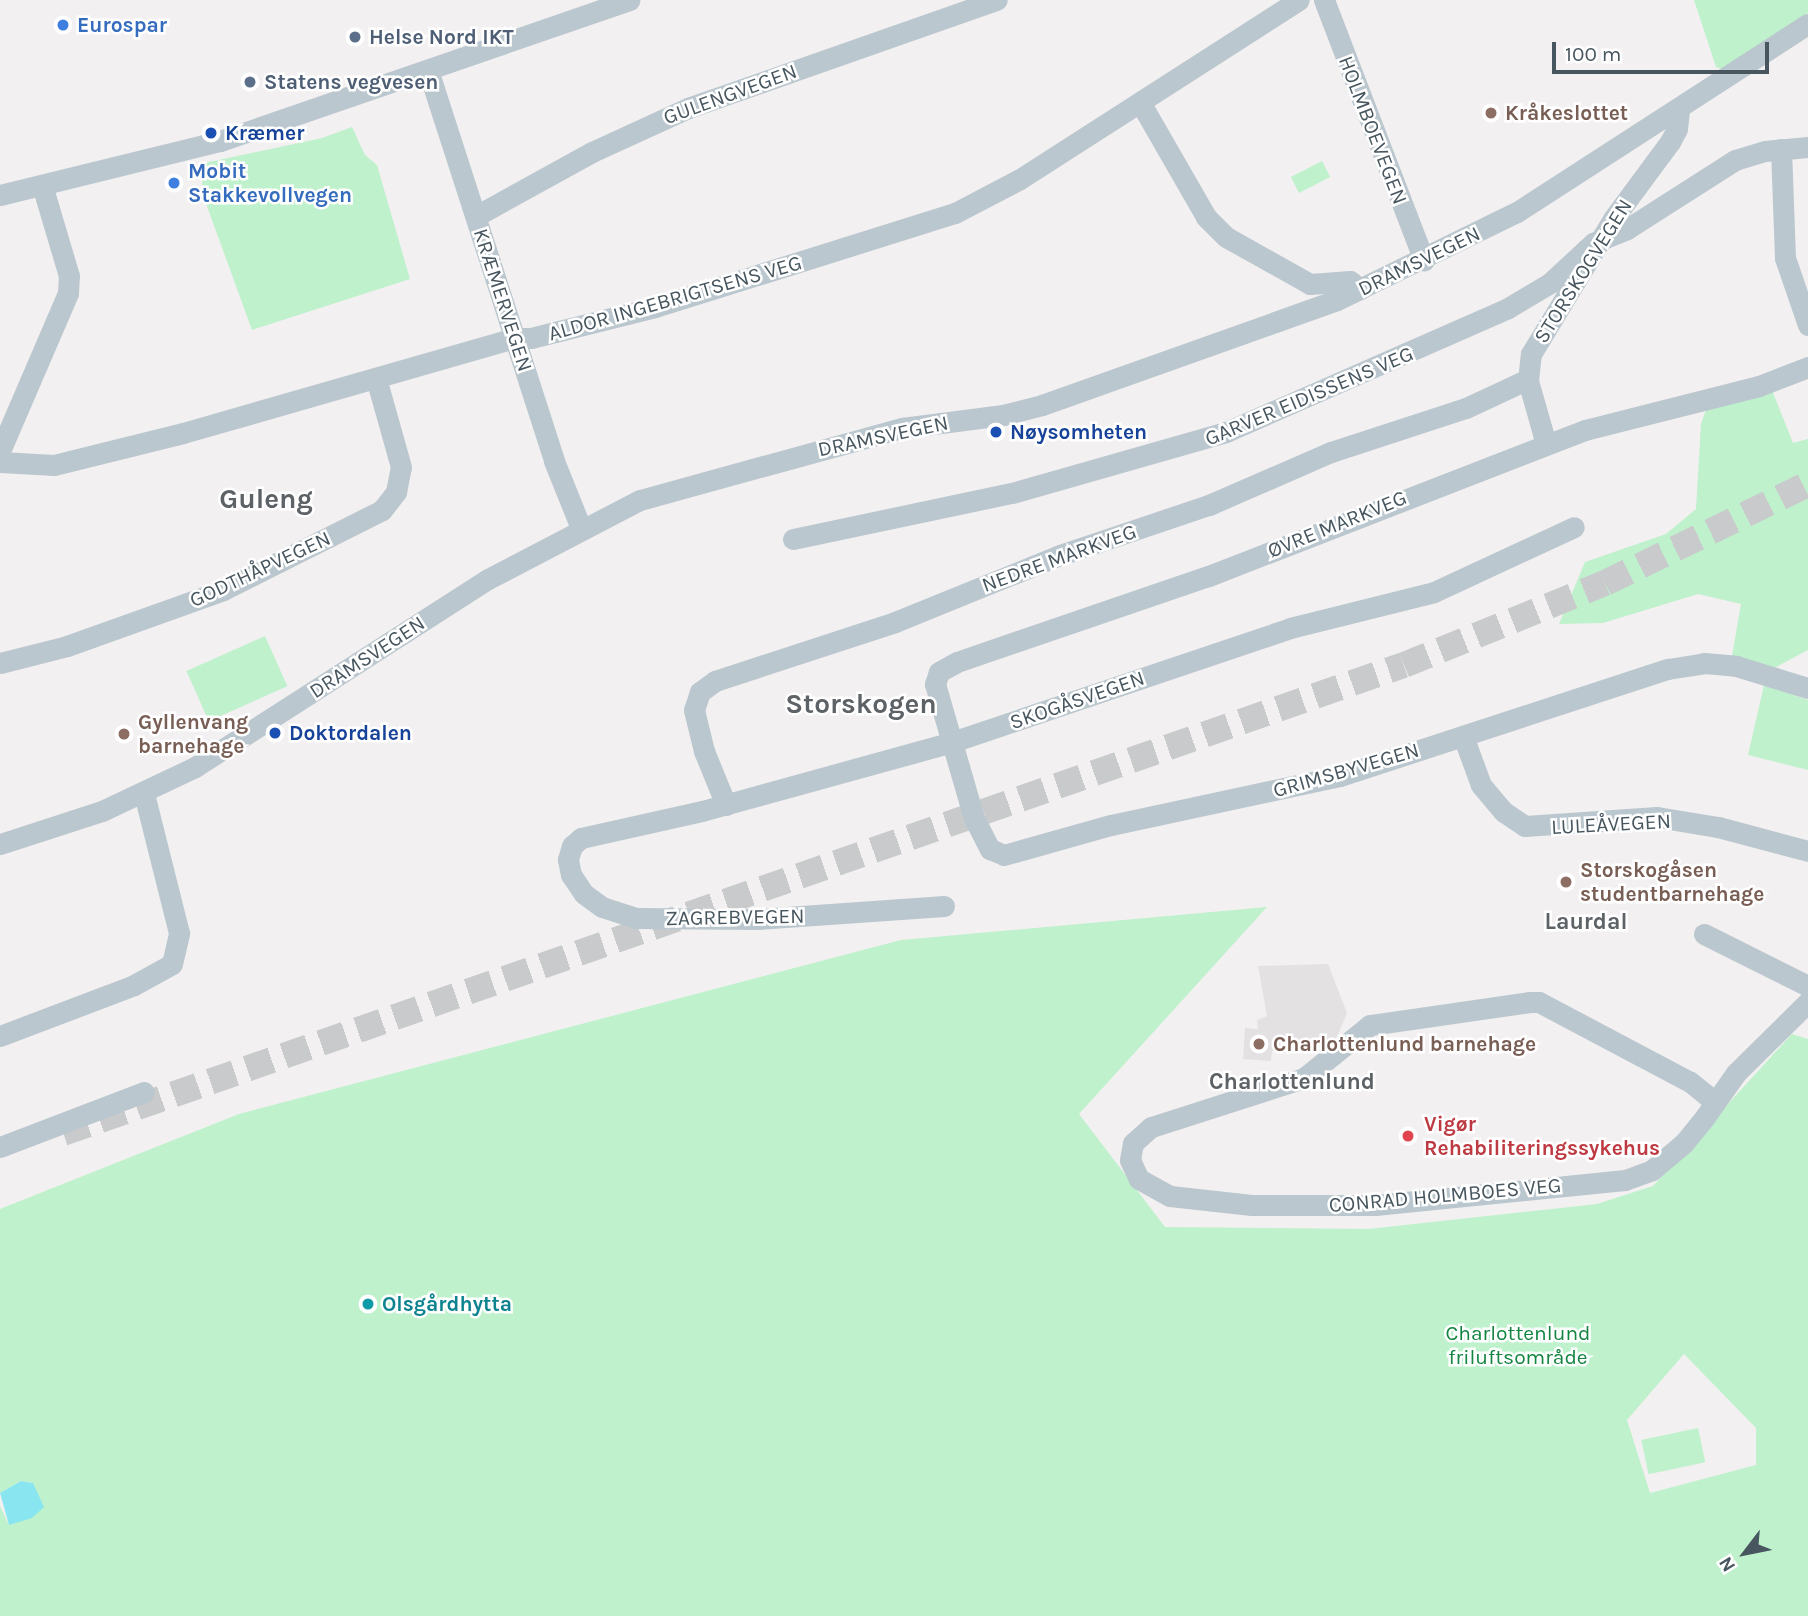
<!DOCTYPE html>
<html>
<head>
<meta charset="utf-8">
<style>
  body { margin:0 }
  #map { position:relative; width:1808px; height:1616px; overflow:hidden; background:#f3f0f1; font-family:Karla,sans-serif }
  div>[style] { position:absolute }
  .education>* { inset:0; background:#e4e1e3 }
  .green>* { inset:0; background:#bef1cc; transform-origin:0 0 }
  .water>* { inset:0; background:#89e6f0 }
  .major-tunnel>* { height:26px; margin-top:-13px; transform-origin:0; background:repeating-linear-gradient(90deg,#c8cacc 0 26px,transparent 0 39px) }
  .minor>* { height:21px; margin:-10.5px; padding:0 10.5px; transform-origin:10.5px; border-radius:10.5px; background:#bbc7ce }
  .dots>* { width:19px; height:19px; translate:-50% -50%; box-sizing:border-box; border:4px solid #fff; border-radius:50% }
  span { translate:-50% -50%; white-space:nowrap; text-align:center; line-height:1.15; -webkit-text-stroke:5px #fff; paint-order:stroke }
  .shop-label { font-size:21px; color:#366cbe; font-weight:700 }
  .left { translate:0 -50%; text-align:left }
  .service-label { font-size:21px; color:#4e5e75; font-weight:700 }
  .street-label { font-size:21px; color:#47565f }
  .education-label { font-size:21px; color:#785e54; font-weight:700 }
  .transit-label { font-size:21px; color:#164399; font-weight:700 }
  .health-label { font-size:21px; color:#be3a42; font-weight:700 }
  .culture-label { font-size:21px; color:#0d838f; font-weight:700 }
  .park-label { font-size:21px; color:#138540 }
  .neighbourhood-label { font-size:23px; color:#5d6266; font-weight:700 }
  .district-label { font-size:28px; color:#5d6266; font-weight:700 }
  .north { position:absolute; left:1710px; top:1518px; width:70px; height:70px; -webkit-text-stroke:5px #fff; paint-order:stroke; rotate:238deg; font-size:19px; font-weight:700; line-height:28px; text-align:center; color:#47565f }
  .north::after { content:''; display:block; margin:auto; width:24px; height:32px; background:#47565f; clip-path:polygon(50% 0,100% 100%,50% 72%,0 100%) }
  .scale { position:absolute; left:1552px; top:42px; width:217px; height:32px; box-sizing:border-box; border:4px solid #47565f; border-top:0; padding-left:9px; font-size:21px; line-height:24px; white-space:nowrap; color:#47565f; -webkit-text-stroke:5px #fff; paint-order:stroke }
</style>
</head>
<body>
<div id="map">
  <div class="education">
    <i style="clip-path:polygon(1328px 964px,1347px 1013px,1335px 1042px,1330px 1045px,1299px 1039px,1298px 1054px,1272px 1051px,1271px 1061px,1243px 1059px,1245px 1028px,1258px 1029px,1257px 1020px,1267px 1016px,1258px 966px)"></i>
  </div>
  <div class="green">
    <i style="clip-path:polygon(1694px 0,1808px 0,1808px 13px,1722px 69px,1716px 67px)"></i>
    <i style="clip-path:polygon(352px 127px,365px 155px,377px 165px,410px 279px,252px 330px,204px 198px,200px 164px,322px 138px)"></i>
    <i style="left:1322px;top:161px;width:18px;height:35px;rotate:63deg"></i>
    <i style="clip-path:polygon(1768px 380px,1793px 443px,1808px 439px,1808px 650px,1765px 673px,1732px 656px,1741px 604px,1698px 594px,1603px 623px,1559px 624px,1585px 562px,1666px 534px,1696px 509px,1701px 424px,1709px 401px)"></i>
    <i style="left:265px;top:636px;width:55px;height:86px;rotate:66deg"></i>
    <i style="clip-path:polygon(1764px 685px,1808px 700px,1808px 770px,1748px 755px)"></i>
    <i style="clip-path:polygon(evenodd,1267px 907px,1079px 1114px,1165px 1227px,1368px 1229px,1597px 1204px,1653px 1186px,1792px 1034px,1808px 1039px,1808px 1616px,0 1616px,0 1506px,9px 1525px,33px 1483px,21px 1481px,0 1493px,0 1209px,239px 1114px,901px 940px,1267px 907px,1684px 1354px,1756px 1428px,1756px 1465px,1650px 1493px,1627px 1420px,1684px 1354px)"></i>
    <i style="left:1698px;top:1428px;width:35px;height:58px;rotate:78deg"></i>
  </div>
  <div class="water">
    <i style="clip-path:polygon(21px 1481px,33px 1483px,44px 1507px,32px 1518px,9px 1525px,0 1493px)"></i>
  </div>
  <div class="major-tunnel">
    <i style="left:63px;top:1133px;width:1420px;rotate:-19.24deg"></i>
    <i style="left:1404px;top:665px;width:217px;rotate:-22.2deg"></i>
    <i style="left:1605px;top:583px;width:226px;rotate:-26deg"></i>
  </div>
  <div class="minor">
    <i style="left:1324px;top:0;width:279px;rotate:69deg"></i>
    <i style="left:428px;top:70px;width:411px;rotate:72.1deg"></i>
    <i style="left:554px;top:461px;width:72px;rotate:68.1deg"></i>
    <i style="left:1140px;top:102px;width:133px;rotate:60.1deg"></i>
    <i style="left:1206px;top:217px;width:28px;rotate:45deg"></i>
    <i style="left:1226px;top:237px;width:96px;rotate:29.2deg"></i>
    <i style="left:1310px;top:284px;width:40px;rotate:-4.3deg"></i>
    <i style="left:1350px;top:281px;width:13px;rotate:39deg"></i>
    <i style="left:1781px;top:149px;width:109px;rotate:87.9deg"></i>
    <i style="left:1785px;top:258px;width:71px;rotate:71.1deg"></i>
    <i style="left:0;top:195px;width:227px;rotate:-13.8deg"></i>
    <i style="left:220px;top:141px;width:433px;rotate:-19deg"></i>
    <i style="left:476px;top:216px;width:132px;rotate:-28.9deg"></i>
    <i style="left:592px;top:152px;width:106px;rotate:-24.6deg"></i>
    <i style="left:688px;top:108px;width:327px;rotate:-19.3deg"></i>
    <i style="left:1808px;top:367px;width:53px;rotate:158.8deg"></i>
    <i style="left:1759px;top:386px;width:179px;rotate:165.8deg"></i>
    <i style="left:1585px;top:430px;width:404px;rotate:158.8deg"></i>
    <i style="left:1208px;top:576px;width:265px;rotate:161.1deg"></i>
    <i style="left:957px;top:662px;width:21px;rotate:151deg"></i>
    <i style="left:939px;top:672px;width:13px;rotate:108deg"></i>
    <i style="left:935px;top:684px;width:140px;rotate:73.8deg"></i>
    <i style="left:974px;top:818px;width:35px;rotate:63deg"></i>
    <i style="left:990px;top:849px;width:15px;rotate:23deg"></i>
    <i style="left:1004px;top:855px;width:111px;rotate:-15.7deg"></i>
    <i style="left:1111px;top:825px;width:234px;rotate:-12.1deg"></i>
    <i style="left:1340px;top:776px;width:345px;rotate:-18.1deg"></i>
    <i style="left:1668px;top:669px;width:36px;rotate:-9deg"></i>
    <i style="left:1704px;top:663px;width:32px;rotate:5deg"></i>
    <i style="left:1736px;top:666px;width:75px;rotate:17deg"></i>
    <i style="left:1546px;top:444px;width:66px;rotate:-105.9deg"></i>
    <i style="left:1528px;top:381px;width:27px;rotate:-84deg"></i>
    <i style="left:1531px;top:354px;width:158px;rotate:-58.7deg"></i>
    <i style="left:1613px;top:219px;width:96px;rotate:-53.5deg"></i>
    <i style="left:1670px;top:142px;width:15px;rotate:-62deg"></i>
    <i style="left:1677px;top:129px;width:20px;rotate:-84deg"></i>
    <i style="left:0;top:451px;width:172px;rotate:-66.7deg"></i>
    <i style="left:68px;top:293px;width:17px;rotate:-87deg"></i>
    <i style="left:69px;top:276px;width:95px;rotate:-106.5deg"></i>
    <i style="left:0;top:462px;width:54px;rotate:3.2deg"></i>
    <i style="left:54px;top:465px;width:133px;rotate:-13.9deg"></i>
    <i style="left:183px;top:433px;width:345px;rotate:-16deg"></i>
    <i style="left:515px;top:338px;width:16px"></i>
    <i style="left:531px;top:338px;width:128px;rotate:-14deg"></i>
    <i style="left:655px;top:307px;width:314px;rotate:-17.4deg"></i>
    <i style="left:955px;top:213px;width:73px;rotate:-27.6deg"></i>
    <i style="left:1020px;top:179px;width:331px;rotate:-32.7deg"></i>
    <i style="left:793px;top:539px;width:224px;rotate:-11.9deg"></i>
    <i style="left:1012px;top:493px;width:223px;rotate:-15.9deg"></i>
    <i style="left:1226px;top:432px;width:308px;rotate:-23.7deg"></i>
    <i style="left:1508px;top:308px;width:49px;rotate:-30.8deg"></i>
    <i style="left:1550px;top:283px;width:59px;rotate:-42.9deg"></i>
    <i style="left:1593px;top:243px;width:37px;rotate:-22deg"></i>
    <i style="left:1627px;top:229px;width:128px;rotate:-32.6deg"></i>
    <i style="left:1735px;top:160px;width:31px;rotate:-17deg"></i>
    <i style="left:1765px;top:151px;width:43px;rotate:-5.3deg"></i>
    <i style="left:0;top:663px;width:69px;rotate:-14.2deg"></i>
    <i style="left:67px;top:646px;width:166px;rotate:-19.7deg"></i>
    <i style="left:223px;top:590px;width:178px;rotate:-26.7deg"></i>
    <i style="left:382px;top:510px;width:23px;rotate:-52deg"></i>
    <i style="left:396px;top:492px;width:25px;rotate:-79deg"></i>
    <i style="left:401px;top:467px;width:92px;rotate:-105.7deg"></i>
    <i style="left:1463px;top:736px;width:52px;rotate:69.8deg"></i>
    <i style="left:1481px;top:785px;width:35px;rotate:50deg"></i>
    <i style="left:1504px;top:812px;width:25px;rotate:34deg"></i>
    <i style="left:1525px;top:826px;width:132px;rotate:-3.9deg"></i>
    <i style="left:1657px;top:817px;width:62px;rotate:9.3deg"></i>
    <i style="left:1718px;top:827px;width:93px;rotate:14.9deg"></i>
    <i style="left:726px;top:805px;width:58px;rotate:-112.2deg"></i>
    <i style="left:704px;top:751px;width:42px;rotate:-103.7deg"></i>
    <i style="left:694px;top:710px;width:19px;rotate:-72deg"></i>
    <i style="left:700px;top:692px;width:19px;rotate:-36deg"></i>
    <i style="left:715px;top:681px;width:189px;rotate:-18.1deg"></i>
    <i style="left:895px;top:622px;width:178px;rotate:-22.1deg"></i>
    <i style="left:1060px;top:555px;width:157px;rotate:-18.6deg"></i>
    <i style="left:1209px;top:505px;width:133px;rotate:-23.5deg"></i>
    <i style="left:1331px;top:452px;width:142px;rotate:-18.1deg"></i>
    <i style="left:1466px;top:408px;width:68px;rotate:-25.1deg"></i>
    <i style="left:0;top:844px;width:107px;rotate:-17.9deg"></i>
    <i style="left:102px;top:811px;width:103px;rotate:-25.3deg"></i>
    <i style="left:195px;top:767px;width:348px;rotate:-32.7deg"></i>
    <i style="left:488px;top:579px;width:171px;rotate:-27.5deg"></i>
    <i style="left:640px;top:500px;width:272px;rotate:-15.4deg"></i>
    <i style="left:902px;top:428px;width:102px;rotate:-7.3deg"></i>
    <i style="left:1003px;top:415px;width:40px;rotate:-14.4deg"></i>
    <i style="left:1042px;top:405px;width:313px;rotate:-19.6deg"></i>
    <i style="left:1337px;top:300px;width:200px;rotate:-26.1deg"></i>
    <i style="left:1517px;top:212px;width:346px;rotate:-32.9deg"></i>
    <i style="left:944px;top:906px;width:187px;rotate:176deg"></i>
    <i style="left:757px;top:919px;width:121px;rotate:-179.5deg"></i>
    <i style="left:636px;top:918px;width:36px;rotate:-162deg"></i>
    <i style="left:602px;top:907px;width:22px;rotate:-144deg"></i>
    <i style="left:584px;top:894px;width:23px;rotate:-124deg"></i>
    <i style="left:571px;top:875px;width:16px;rotate:-101deg"></i>
    <i style="left:568px;top:859px;width:14px;rotate:-73deg"></i>
    <i style="left:572px;top:846px;width:12px;rotate:-42deg"></i>
    <i style="left:581px;top:838px;width:124px;rotate:-12.6deg"></i>
    <i style="left:702px;top:811px;width:259px;rotate:-15.4deg"></i>
    <i style="left:952px;top:742px;width:357px;rotate:-18.6deg"></i>
    <i style="left:1290px;top:628px;width:148px;rotate:-14deg"></i>
    <i style="left:1434px;top:592px;width:154px;rotate:-24.9deg"></i>
    <i style="left:1704px;top:934px;width:116px;rotate:26.6deg"></i>
    <i style="left:0;top:1036px;width:143px;rotate:-20.8deg"></i>
    <i style="left:134px;top:985px;width:43px;rotate:-28.9deg"></i>
    <i style="left:172px;top:964px;width:32px;rotate:-77deg"></i>
    <i style="left:179px;top:933px;width:143px;rotate:-104.1deg"></i>
    <i style="left:1715px;top:1102px;width:32px;rotate:-141deg"></i>
    <i style="left:1690px;top:1082px;width:171px;rotate:-152.1deg"></i>
    <i style="left:1539px;top:1002px;width:9px;rotate:180deg"></i>
    <i style="left:1530px;top:1002px;width:162px;rotate:171.8deg"></i>
    <i style="left:1370px;top:1025px;width:85px;rotate:141.2deg"></i>
    <i style="left:1304px;top:1078px;width:161px;rotate:162.2deg"></i>
    <i style="left:1151px;top:1127px;width:24px;rotate:138deg"></i>
    <i style="left:1133px;top:1143px;width:17px;rotate:100deg"></i>
    <i style="left:1130px;top:1160px;width:21px;rotate:65deg"></i>
    <i style="left:1139px;top:1179px;width:35px;rotate:29deg"></i>
    <i style="left:1170px;top:1196px;width:82px;rotate:6.3deg"></i>
    <i style="left:1252px;top:1205px;width:123px"></i>
    <i style="left:1375px;top:1205px;width:251px;rotate:-5.7deg"></i>
    <i style="left:1625px;top:1180px;width:29px;rotate:-20deg"></i>
    <i style="left:1652px;top:1170px;width:42px;rotate:-40.2deg"></i>
    <i style="left:1684px;top:1143px;width:33px;rotate:-51deg"></i>
    <i style="left:1705px;top:1117px;width:54px;rotate:-54.8deg"></i>
    <i style="left:1736px;top:1073px;width:101px;rotate:-44.6deg"></i>
    <i style="left:0;top:1147px;width:154px;rotate:-20.9deg"></i>
  </div>
  <div class="dots">
    <i style="left:63px;top:25px;background:#3f7fe0"></i>
    <i style="left:355px;top:37px;background:#5c6f8a"></i>
    <i style="left:250px;top:82px;background:#5c6f8a"></i>
    <i style="left:1491px;top:113px;background:#8d6e63"></i>
    <i style="left:211px;top:133px;background:#1a4fb4"></i>
    <i style="left:174px;top:183px;background:#3f7fe0"></i>
    <i style="left:996px;top:432px;background:#1a4fb4"></i>
    <i style="left:275px;top:733px;background:#1a4fb4"></i>
    <i style="left:124px;top:734px;background:#8d6e63"></i>
    <i style="left:1566px;top:882px;background:#8d6e63"></i>
    <i style="left:1259px;top:1044px;background:#8d6e63"></i>
    <i style="left:1408px;top:1136px;background:#e0444e"></i>
    <i style="left:368px;top:1304px;background:#0f9aa8"></i>
  </div>
  <div class="shop-label">
    <span class="left" style="left:77px;top:25px">Eurospar</span>
    <span class="left" style="left:188px;top:183px">Mobit<br>Stakkevollvegen</span>
  </div>
  <div class="service-label">
    <span class="left" style="left:369px;top:37px">Helse Nord IKT</span>
    <span class="left" style="left:264px;top:82px">Statens vegvesen</span>
  </div>
  <div class="street-label">
    <span style="left:730px;top:94px;rotate:-20deg">GULENGVEGEN</span>
    <span style="left:1373px;top:130px;rotate:69deg">HOLMBOEVEGEN</span>
    <span style="left:1419px;top:261px;rotate:-26deg">DRAMSVEGEN</span>
    <span style="left:1583px;top:271px;rotate:-58deg">STORSKOGVEGEN</span>
    <span style="left:675px;top:298px;rotate:-16deg">ALDOR INGEBRIGTSENS VEG</span>
    <span style="left:503px;top:300px;rotate:72deg">KRÆMERVEGEN</span>
    <span style="left:1309px;top:396px;rotate:-23deg">GARVER EIDISSENS VEG</span>
    <span style="left:883px;top:436px;rotate:-12deg">DRAMSVEGEN</span>
    <span style="left:1337px;top:524px;rotate:-22deg">ØVRE MARKVEG</span>
    <span style="left:1059px;top:558px;rotate:-20deg">NEDRE MARKVEG</span>
    <span style="left:260px;top:569px;rotate:-25deg">GODTHÅPVEGEN</span>
    <span style="left:367px;top:657px;rotate:-33deg">DRAMSVEGEN</span>
    <span style="left:1077px;top:700px;rotate:-19deg">SKOGÅSVEGEN</span>
    <span style="left:1346px;top:770px;rotate:-16deg">GRIMSBYVEGEN</span>
    <span style="left:1611px;top:824px;rotate:-3deg">LULEÅVEGEN</span>
    <span style="left:735px;top:917px;rotate:-1deg">ZAGREBVEGEN</span>
    <span style="left:1445px;top:1195px;rotate:-5deg">CONRAD HOLMBOES VEG</span>
  </div>
  <div class="education-label">
    <span class="left" style="left:1505px;top:113px">Kråkeslottet</span>
    <span class="left" style="left:138px;top:734px">Gyllenvang<br>barnehage</span>
    <span class="left" style="left:1580px;top:882px">Storskogåsen<br>studentbarnehage</span>
    <span class="left" style="left:1273px;top:1044px">Charlottenlund barnehage</span>
  </div>
  <div class="transit-label">
    <span class="left" style="left:225px;top:133px">Kræmer</span>
    <span class="left" style="left:1010px;top:432px">Nøysomheten</span>
    <span class="left" style="left:289px;top:733px">Doktordalen</span>
  </div>
  <div class="health-label">
    <span class="left" style="left:1424px;top:1136px">Vigør<br>Rehabiliteringssykehus</span>
  </div>
  <div class="culture-label">
    <span class="left" style="left:382px;top:1304px">Olsgårdhytta</span>
  </div>
  <div class="park-label">
    <span style="left:1518px;top:1345px">Charlottenlund<br>friluftsområde</span>
  </div>
  <div class="neighbourhood-label">
    <span style="left:1586px;top:922px">Laurdal</span>
    <span style="left:1292px;top:1082px">Charlottenlund</span>
  </div>
  <div class="district-label">
    <span style="left:266px;top:499px">Guleng</span>
    <span style="left:861px;top:704px">Storskogen</span>
  </div>
  <div class="north">N</div>
  <div class="scale">100 m</div>
</div>
</body>
</html>
